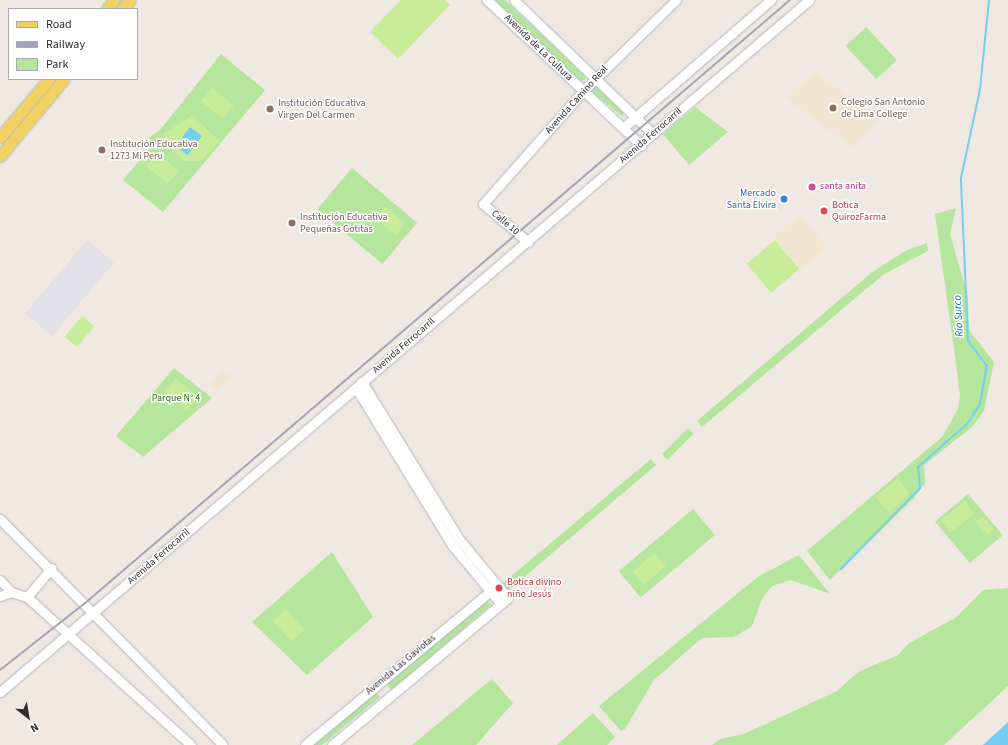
<!DOCTYPE html>
<html>
<head>
<meta charset="utf-8">
<style>
  body { margin:0 }
  #map { position:relative; width:1008px; height:745px; overflow:hidden; background:#efe9e1; font-family:"Source Sans 3",sans-serif }
  div>[style] { position:absolute }
  .industrial>* { inset:0; background:#e3e1e8; transform-origin:0 0 }
  .education>* { inset:0; background:#f0e6d1; transform-origin:0 0 }
  .green>* { inset:0; background:#b6e59e; transform-origin:0 0 }
  .pitch>* { inset:0; background:#c9ec9a; transform-origin:0 0 }
  .water>* { inset:0; background:#75cff0; transform-origin:0 0 }
  .stream>* { height:2px; margin:-1px; padding:0 1px; transform-origin:1px; border-radius:1px; background:#75cff0 }
  .roads { filter:drop-shadow(0 0 1px #b4b7c1) drop-shadow(0 0 1px #b4b7c1) }
  .minor>* { height:9px; margin:-4.5px; padding:0 4.5px; transform-origin:4.5px; border-radius:4.5px; background:#fff }
  .major>* { height:11px; margin:-5.5px; padding:0 5.5px; transform-origin:5.5px; border-radius:5.5px; background:#f2d163 }
  .rail>* { height:2px; margin:-1px; padding:0 1px; transform-origin:1px; border-radius:1px; background:#a3a6b8 }
  .dots>* { width:11px; height:11px; translate:-50% -50%; box-sizing:border-box; border:2px solid #fff; border-radius:50% }
  span { translate:-50% -50%; white-space:nowrap; text-align:center; line-height:1.15; -webkit-text-stroke:3px #fff; paint-order:stroke }
  .street-label { font-size:10px; color:#2e2e2e }
  .education-label { font-size:10px; color:#785e54 }
  .left { translate:0 -50%; text-align:left }
  .hotel-label { font-size:10px; color:#b23c85 }
  .shop-label { font-size:10px; color:#366cbe }
  .right { translate:-100% -50%; text-align:right }
  .health-label { font-size:10px; color:#be3a42 }
  .park-label { font-size:10px; color:#2c6e1b }
  .water-label { font-size:11px; color:#0d6fa3; font-style:italic }
  .legend { position:absolute; left:8px; top:8px; width:130px; height:72px; box-sizing:border-box; background:#fff; border:1px solid #ababab; margin:0; padding:5px 7px; list-style:none; font-size:12px; color:#2e2e2e }
  .legend li { display:flex; align-items:center; gap:8px; height:20px }
  .legend b { width:20px; border:1px solid #ababab }
  .north { position:absolute; left:8px; top:697px; width:40px; height:40px; -webkit-text-stroke:3px #fff; paint-order:stroke; rotate:149deg; font-size:11px; font-weight:700; line-height:16px; text-align:center; color:#2e2e2e }
  .north::after { content:''; display:block; margin:auto; width:14px; height:18px; background:#2e2e2e; clip-path:polygon(50% 0,100% 100%,50% 72%,0 100%) }
</style>
</head>
<body>
<div id="map">
  <div class="industrial">
    <i style="left:87px;top:240px;width:35px;height:96px;rotate:40deg"></i>
  </div>
  <div class="education">
    <i style="clip-path:polygon(815px 72px,880px 119px,852px 147px,786px 98px)"></i>
    <i style="left:801px;top:215px;width:42px;height:34px;rotate:52deg"></i>
    <i style="clip-path:polygon(222px 370px,232px 378px,217px 391px,210px 385px)"></i>
  </div>
  <div class="green">
    <i style="clip-path:polygon(495px 0,505px 0,585px 76px,585px 80px,580px 81px)"></i>
    <i style="left:866px;top:27px;width:45px;height:28px;rotate:47deg"></i>
    <i style="clip-path:polygon(221px 54px,265px 90px,163px 212px,123px 180px,152px 145px,149px 138px,160px 130px)"></i>
    <i style="clip-path:polygon(594px 85px,623px 112px,623px 117px,590px 90px)"></i>
    <i style="clip-path:polygon(695px 107px,728px 132px,689px 165px,663px 134px)"></i>
    <i style="left:352px;top:168px;width:85px;height:54px;rotate:40deg"></i>
    <i style="clip-path:polygon(956px 208px,950px 234px,968px 297px,969px 330px,994px 362px,984px 411px,972px 427px,924px 465px,925px 483px,914px 498px,830px 580px,807px 551px,942px 437px,958px 409px,960px 395px,955px 356px,935px 214px)"></i>
    <i style="clip-path:polygon(927px 243px,928px 251px,884px 274px,702px 427px,697px 421px,871px 273px,907px 250px)"></i>
    <i style="clip-path:polygon(174px 368px,212px 398px,143px 457px,116px 436px)"></i>
    <i style="left:688px;top:428px;width:8px;height:37px;rotate:45deg"></i>
    <i style="clip-path:polygon(651px 459px,656px 465px,509px 590px,503px 583px)"></i>
    <i style="left:968px;top:494px;width:54px;height:43px;rotate:50deg"></i>
    <i style="left:693px;top:509px;width:34px;height:97px;rotate:50deg"></i>
    <i style="clip-path:polygon(332px 552px,373px 617px,307px 675px,252px 622px)"></i>
    <i style="clip-path:polygon(799px 555px,830px 594px,791px 580px,772px 586px,763px 597px,752px 626px,734px 637px,702px 638px,654px 680px,625px 729px,621px 731px,599px 706px,759px 576px)"></i>
    <i style="clip-path:polygon(1008px 588px,1008px 686px,944px 745px,712px 745px,720px 739px,744px 734px,837px 691px,858px 672px,898px 655px,909px 643px,955px 618px,983px 590px)"></i>
    <i style="left:485px;top:598px;width:9px;height:131px;rotate:49deg"></i>
    <i style="clip-path:polygon(492px 679px,513px 703px,476px 745px,412px 745px)"></i>
    <i style="clip-path:polygon(374px 691px,380px 697px,322px 745px,309px 745px)"></i>
    <i style="clip-path:polygon(593px 713px,615px 737px,607px 745px,557px 745px)"></i>
  </div>
  <div class="pitch">
    <i style="clip-path:polygon(401px 0,445px 0,450px 5px,398px 59px,370px 32px)"></i>
    <i style="left:212px;top:88px;width:28px;height:17px;rotate:39deg"></i>
    <i style="clip-path:polygon(192px 115px,219px 141px,201px 161px,185px 161px,167px 145px,164px 134px)"></i>
    <i style="left:157px;top:153px;width:28px;height:17px;rotate:39deg"></i>
    <i style="left:385px;top:207px;width:26px;height:15px;rotate:39deg"></i>
    <i style="left:775px;top:240px;width:38px;height:37px;rotate:50deg"></i>
    <i style="left:82px;top:316px;width:16px;height:27px;rotate:40deg"></i>
    <i style="left:176px;top:378px;width:29px;height:18px;rotate:41deg"></i>
    <i style="left:897px;top:478px;width:20px;height:29px;rotate:49deg"></i>
    <i style="left:965px;top:501px;width:16px;height:31px;rotate:52deg"></i>
    <i style="left:983px;top:516px;width:17px;height:9px;rotate:50deg"></i>
    <i style="left:655px;top:553px;width:17px;height:29px;rotate:50deg"></i>
    <i style="left:286px;top:609px;width:28px;height:18px;rotate:48deg"></i>
  </div>
  <div class="water">
    <i style="left:190px;top:127px;width:15px;height:24px;rotate:37deg"></i>
    <i style="clip-path:polygon(1008px 722px,1008px 745px,983px 745px)"></i>
  </div>
  <div class="stream">
    <i style="left:841px;top:569px;width:113px;rotate:-45.7deg"></i>
    <i style="left:920px;top:488px;width:21px;rotate:-95deg"></i>
    <i style="left:918px;top:467px;width:65px;rotate:-41.3deg"></i>
    <i style="left:967px;top:424px;width:24px;rotate:-57deg"></i>
    <i style="left:980px;top:404px;width:39px;rotate:-80deg"></i>
    <i style="left:987px;top:366px;width:31px;rotate:-127deg"></i>
    <i style="left:968px;top:341px;width:163px;rotate:-92.5deg"></i>
    <i style="left:961px;top:178px;width:91px;rotate:-77.9deg"></i>
    <i style="left:980px;top:89px;width:89px;rotate:-84.2deg"></i>
  </div>
  <div class="roads">
    <div class="minor">
      <i style="left:487px;top:0;width:212px;rotate:43.3deg"></i>
      <i style="left:514px;top:0;width:193px;rotate:44deg"></i>
      <i style="left:623px;top:128px;width:196px;rotate:-40.9deg"></i>
      <i style="left:528px;top:242px;width:59px;rotate:-139.8deg"></i>
      <i style="left:483px;top:204px;width:151px;rotate:-48.5deg"></i>
      <i style="left:583px;top:91px;width:130px;rotate:-44.4deg"></i>
      <i style="left:356px;top:388px;width:185px;rotate:58.5deg"></i>
      <i style="left:453px;top:546px;width:75px;rotate:50.4deg"></i>
      <i style="left:0;top:519px;width:317px;rotate:45.4deg"></i>
      <i style="left:0;top:580px;width:16px;rotate:47deg"></i>
      <i style="left:0;top:596px;width:12px;rotate:-20deg"></i>
      <i style="left:11px;top:592px;width:17px;rotate:17deg"></i>
      <i style="left:27px;top:597px;width:221px;rotate:42.1deg"></i>
      <i style="left:27px;top:597px;width:38px;rotate:-50deg"></i>
      <i style="left:0;top:692px;width:1065px;rotate:-40.54deg"></i>
      <i style="left:305px;top:745px;width:247px;rotate:-39.7deg"></i>
      <i style="left:332px;top:745px;width:229px;rotate:-39.9deg"></i>
      <i style="left:508px;top:598px;width:77px;rotate:-129.7deg"></i>
      <i style="left:459px;top:539px;width:185px;rotate:-121.7deg"></i>
    </div>
    <div class="major">
      <i style="left:107px;top:9px;width:11px;rotate:-52deg"></i>
      <i style="left:122px;top:9px;width:12px;rotate:-48deg"></i>
      <i style="left:0;top:137px;width:76px;rotate:-49.8deg"></i>
      <i style="left:0;top:156px;width:100px;rotate:-50.3deg"></i>
    </div>
  </div>
  <div class="rail">
    <i style="left:0;top:670px;width:107px;rotate:-38.2deg"></i>
    <i style="left:84px;top:604px;width:929px;rotate:-40.55deg"></i>
  </div>
  <div class="dots">
    <i style="left:833px;top:108px;background:#8d6e63"></i>
    <i style="left:270px;top:109px;background:#8d6e63"></i>
    <i style="left:102px;top:150px;background:#8d6e63"></i>
    <i style="left:812px;top:187px;background:#d1479c"></i>
    <i style="left:784px;top:199px;background:#3f7fe0"></i>
    <i style="left:824px;top:211px;background:#e0444e"></i>
    <i style="left:292px;top:223px;background:#8d6e63"></i>
    <i style="left:499px;top:588px;background:#e0444e"></i>
  </div>
  <div class="street-label">
    <span style="left:538px;top:48px;rotate:44deg">Avenida de La Cultura</span>
    <span style="left:577px;top:100px;rotate:-48deg">Avenida Camino Real</span>
    <span style="left:651px;top:136px;rotate:-41deg">Avenida Ferrocarril</span>
    <span style="left:505px;top:223px;rotate:40deg">Calle 10</span>
    <span style="left:404px;top:346px;rotate:-41deg">Avenida Ferrocarril</span>
    <span style="left:159px;top:557px;rotate:-41deg">Avenida Ferrocarril</span>
    <span style="left:401px;top:665px;rotate:-40deg">Avenida Las Gaviotas</span>
  </div>
  <div class="education-label">
    <span class="left" style="left:841px;top:108px">Colegio San Antonio<br>de Lima College</span>
    <span class="left" style="left:278px;top:109px">Institución Educativa<br>Virgen Del Carmen</span>
    <span class="left" style="left:110px;top:150px">Institución Educativa<br>1273 Mi Peru</span>
    <span class="left" style="left:300px;top:223px">Institución Educativa<br>Pequeñas Gotitas</span>
  </div>
  <div class="hotel-label">
    <span class="left" style="left:820px;top:187px">santa anita</span>
  </div>
  <div class="shop-label">
    <span class="right" style="left:776px;top:199px">Mercado<br>Santa Elvira</span>
  </div>
  <div class="health-label">
    <span class="left" style="left:832px;top:211px">Botica<br>QuirozFarma</span>
    <span class="left" style="left:507px;top:588px">Botica divino<br>niño Jesús</span>
  </div>
  <div class="park-label">
    <span style="left:176px;top:399px">Parque N° 4</span>
  </div>
  <div class="water-label">
    <span style="left:959px;top:316px;rotate:-93deg">Río Surco</span>
  </div>
  <ul class="legend">
  <li><b style="height:5px;background:#f2d163"></b>Road</li>
  <li><b style="height:5px;background:#a3a6b8"></b>Railway</li>
  <li><b style="height:11px;background:#b6e59e"></b>Park</li>
  </ul>
  <div class="north">N</div>
</div>
</body>
</html>
